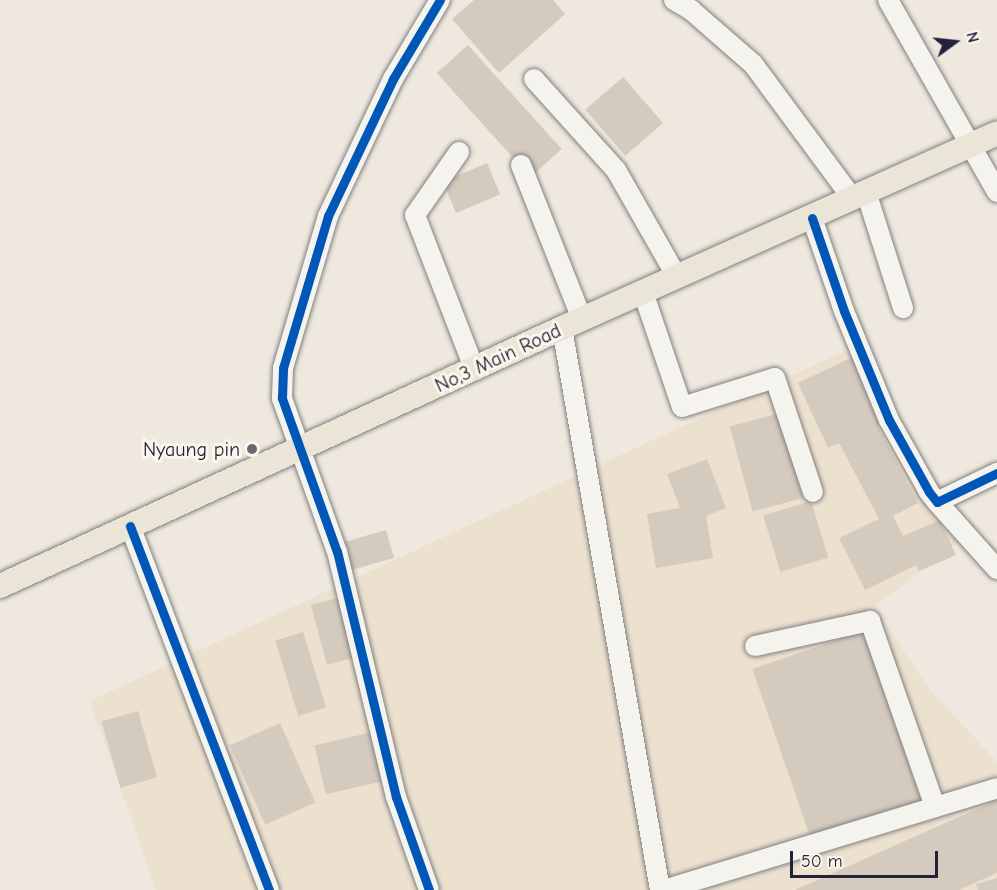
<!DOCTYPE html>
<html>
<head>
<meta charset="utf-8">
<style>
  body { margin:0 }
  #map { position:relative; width:997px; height:890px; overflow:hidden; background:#eee8de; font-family:"Comic Neue",sans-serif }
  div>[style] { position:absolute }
  .built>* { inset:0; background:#ece0ce }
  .building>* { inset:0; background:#d4cabe; transform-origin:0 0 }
  .roads { filter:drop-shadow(0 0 2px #828080) drop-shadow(0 0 2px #828080) }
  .minor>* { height:20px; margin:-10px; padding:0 10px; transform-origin:10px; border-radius:10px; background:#f5f3ee }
  .major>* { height:24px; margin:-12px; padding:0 12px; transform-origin:12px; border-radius:12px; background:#eae5d6 }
  .cycleway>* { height:9px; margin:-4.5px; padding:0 4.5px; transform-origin:4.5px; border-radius:4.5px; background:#0057b8 }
  .dots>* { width:16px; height:16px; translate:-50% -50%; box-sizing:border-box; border:3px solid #fbf7ec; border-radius:50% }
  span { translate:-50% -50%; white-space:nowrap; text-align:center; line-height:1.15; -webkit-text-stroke:6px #fbf7ec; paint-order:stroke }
  .street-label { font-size:20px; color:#22223b }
  .poi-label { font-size:20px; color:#22223b }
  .right { translate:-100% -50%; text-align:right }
  .north { position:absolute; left:925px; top:12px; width:60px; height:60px; -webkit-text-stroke:4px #fbf7ec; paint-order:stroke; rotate:75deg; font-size:16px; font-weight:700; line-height:24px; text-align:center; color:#22223b }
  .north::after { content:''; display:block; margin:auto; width:21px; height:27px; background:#22223b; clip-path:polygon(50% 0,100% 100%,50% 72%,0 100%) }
  .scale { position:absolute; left:790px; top:851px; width:148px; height:27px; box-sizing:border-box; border:3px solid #22223b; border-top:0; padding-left:8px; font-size:18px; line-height:21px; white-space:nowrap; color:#22223b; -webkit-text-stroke:4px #fbf7ec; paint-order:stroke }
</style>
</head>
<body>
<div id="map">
  <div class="built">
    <i style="clip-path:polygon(847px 350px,958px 543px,874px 607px,930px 690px,997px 762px,997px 890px,156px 890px,90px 701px)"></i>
  </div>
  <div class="building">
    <i style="clip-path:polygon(474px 0,553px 0,565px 14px,499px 73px,452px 19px)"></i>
    <i style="left:468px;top:45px;width:140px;height:42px;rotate:48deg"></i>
    <i style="left:623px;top:77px;width:61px;height:50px;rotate:49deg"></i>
    <i style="left:487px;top:163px;width:34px;height:48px;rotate:67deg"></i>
    <i style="clip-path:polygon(853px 357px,884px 422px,877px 425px,918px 503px,893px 516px,903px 536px,940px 520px,956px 555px,919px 571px,916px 565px,865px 590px,839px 538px,879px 519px,839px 443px,828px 448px,798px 383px)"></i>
    <i style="left:780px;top:413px;width:88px;height:52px;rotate:75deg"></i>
    <i style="clip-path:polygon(707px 459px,726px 508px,706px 516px,713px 558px,656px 568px,647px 514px,680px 508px,667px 474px)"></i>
    <i style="left:811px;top:501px;width:59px;height:50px;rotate:73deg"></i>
    <i style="left:386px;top:530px;width:29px;height:48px;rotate:74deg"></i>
    <i style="left:337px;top:598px;width:62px;height:27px;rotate:75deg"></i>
    <i style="left:863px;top:631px;width:182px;height:117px;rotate:71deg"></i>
    <i style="left:303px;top:632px;width:79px;height:29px;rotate:73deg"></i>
    <i style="left:138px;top:711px;width:69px;height:38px;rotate:74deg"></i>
    <i style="left:280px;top:723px;width:87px;height:55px;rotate:66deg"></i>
    <i style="left:373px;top:732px;width:50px;height:60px;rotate:77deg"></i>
    <i style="clip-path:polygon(997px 800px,997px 873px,959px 890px,795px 890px)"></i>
    <i style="clip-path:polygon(997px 878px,997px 890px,978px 890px,976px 884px)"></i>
  </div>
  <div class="roads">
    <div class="minor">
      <i style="left:674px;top:0;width:20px;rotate:30deg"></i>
      <i style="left:691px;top:10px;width:82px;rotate:41.1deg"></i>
      <i style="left:753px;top:64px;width:167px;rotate:53.5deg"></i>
      <i style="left:888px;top:0;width:221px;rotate:60.4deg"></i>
      <i style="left:534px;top:79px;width:122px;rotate:48deg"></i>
      <i style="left:616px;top:170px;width:123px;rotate:60.3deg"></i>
      <i style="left:459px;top:152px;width:77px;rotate:124.9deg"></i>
      <i style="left:415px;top:215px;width:164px;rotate:68.9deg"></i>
      <i style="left:521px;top:165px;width:166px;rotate:68.4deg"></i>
      <i style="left:866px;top:192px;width:122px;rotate:72.3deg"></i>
      <i style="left:812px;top:218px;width:98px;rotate:71deg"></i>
      <i style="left:844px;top:311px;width:118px;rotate:67.6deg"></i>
      <i style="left:889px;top:420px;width:82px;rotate:60.9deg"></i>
      <i style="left:929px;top:492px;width:13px;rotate:51deg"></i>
      <i style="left:937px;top:502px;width:67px;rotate:-25.8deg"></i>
      <i style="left:643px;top:292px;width:121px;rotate:71.3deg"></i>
      <i style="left:682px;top:407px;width:97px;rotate:-17.3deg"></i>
      <i style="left:775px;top:378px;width:120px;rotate:71.6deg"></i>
      <i style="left:562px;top:328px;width:570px;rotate:80.11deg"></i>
      <i style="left:937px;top:502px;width:90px;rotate:48.2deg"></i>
      <i style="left:130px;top:526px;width:390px;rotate:69.1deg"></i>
      <i style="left:755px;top:646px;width:118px;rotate:-12.3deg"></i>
      <i style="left:870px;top:621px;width:197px;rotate:70.7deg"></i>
      <i style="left:429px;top:890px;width:99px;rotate:-109.5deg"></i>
      <i style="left:396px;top:797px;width:252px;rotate:-103.5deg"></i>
      <i style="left:337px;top:552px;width:164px;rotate:-109.7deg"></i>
      <i style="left:282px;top:398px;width:30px;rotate:-88deg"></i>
      <i style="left:283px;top:368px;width:159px;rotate:-73.5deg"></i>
      <i style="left:328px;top:216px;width:152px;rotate:-64.6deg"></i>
      <i style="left:393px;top:79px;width:92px;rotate:-59.3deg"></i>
      <i style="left:664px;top:890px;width:348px;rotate:-17deg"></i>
    </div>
    <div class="major">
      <i style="left:0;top:586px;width:618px;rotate:-24.66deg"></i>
      <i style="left:562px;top:328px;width:477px;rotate:-24.1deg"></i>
    </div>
  </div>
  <div class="cycleway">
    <i style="left:812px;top:218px;width:98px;rotate:71deg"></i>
    <i style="left:844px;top:311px;width:118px;rotate:67.6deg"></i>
    <i style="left:889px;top:420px;width:82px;rotate:60.9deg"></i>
    <i style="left:929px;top:492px;width:13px;rotate:51deg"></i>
    <i style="left:937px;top:502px;width:67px;rotate:-25.8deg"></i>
    <i style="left:130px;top:526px;width:390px;rotate:69.1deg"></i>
    <i style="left:429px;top:890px;width:99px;rotate:-109.5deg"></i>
    <i style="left:396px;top:797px;width:252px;rotate:-103.5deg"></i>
    <i style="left:337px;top:552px;width:164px;rotate:-109.7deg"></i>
    <i style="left:282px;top:398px;width:30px;rotate:-88deg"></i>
    <i style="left:283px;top:368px;width:159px;rotate:-73.5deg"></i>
    <i style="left:328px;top:216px;width:152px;rotate:-64.6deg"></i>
    <i style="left:393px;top:79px;width:92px;rotate:-59.3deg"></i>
  </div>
  <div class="dots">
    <i style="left:252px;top:449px;background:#696774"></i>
  </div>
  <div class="street-label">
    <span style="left:498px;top:358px;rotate:-25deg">No,3 Main Road</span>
  </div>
  <div class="poi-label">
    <span class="right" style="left:240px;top:449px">Nyaung pin</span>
  </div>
  <div class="north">N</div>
  <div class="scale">50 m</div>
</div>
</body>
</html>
